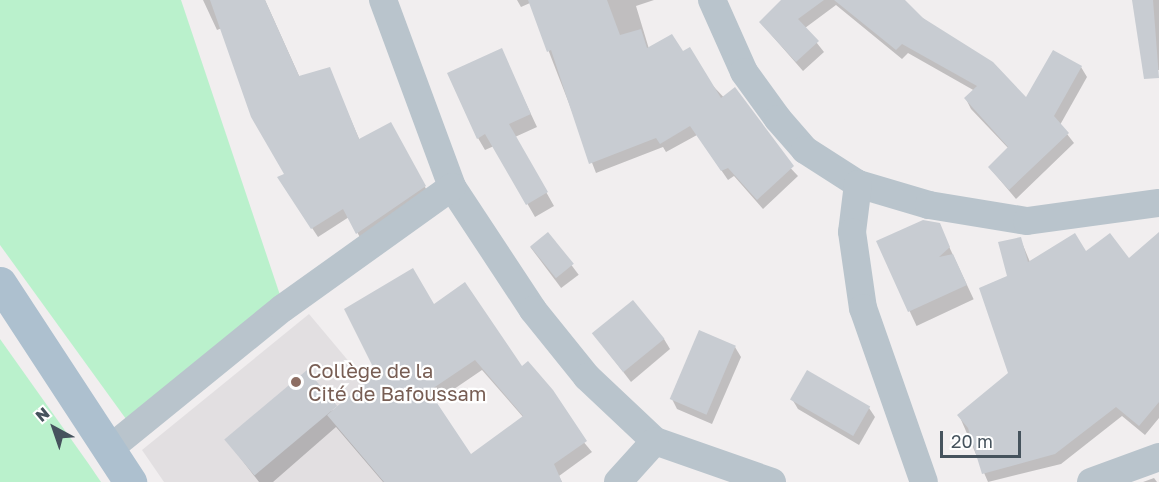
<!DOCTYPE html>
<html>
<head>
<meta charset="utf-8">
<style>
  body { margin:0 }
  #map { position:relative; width:1159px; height:482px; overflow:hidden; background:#f1eeef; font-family:"Golos Text",sans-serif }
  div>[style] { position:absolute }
  .education>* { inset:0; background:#e2dfe1 }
  .green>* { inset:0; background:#baf1cc }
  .shadow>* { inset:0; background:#0003; transform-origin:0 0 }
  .building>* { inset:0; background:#c8ccd2; transform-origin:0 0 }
  .minor>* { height:28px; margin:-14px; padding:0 14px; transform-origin:14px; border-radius:14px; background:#b9c4cc }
  .primary>* { height:33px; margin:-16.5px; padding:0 16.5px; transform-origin:16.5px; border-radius:16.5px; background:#adc0cf }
  .dots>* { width:16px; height:16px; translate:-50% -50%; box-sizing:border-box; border:3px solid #fff; border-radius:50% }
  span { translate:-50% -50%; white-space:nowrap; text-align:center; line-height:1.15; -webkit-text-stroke:4.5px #fff; paint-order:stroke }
  .education-label { font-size:20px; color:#785e54 }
  .left { translate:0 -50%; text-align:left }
  .north { position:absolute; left:24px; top:398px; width:60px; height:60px; -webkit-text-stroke:4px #fff; paint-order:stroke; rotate:320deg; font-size:16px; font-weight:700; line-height:24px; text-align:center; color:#46535d }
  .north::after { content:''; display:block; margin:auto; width:21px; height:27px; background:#46535d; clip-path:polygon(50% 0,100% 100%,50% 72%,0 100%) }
  .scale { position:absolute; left:940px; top:431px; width:81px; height:27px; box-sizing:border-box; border:3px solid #46535d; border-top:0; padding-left:8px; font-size:18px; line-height:21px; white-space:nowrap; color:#46535d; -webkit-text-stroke:4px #fff; paint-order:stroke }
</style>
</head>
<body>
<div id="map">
  <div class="education">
    <i style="clip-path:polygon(309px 314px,450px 482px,164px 482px,142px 450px)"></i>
  </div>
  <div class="green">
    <i style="clip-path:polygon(0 0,181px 0,282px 301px,126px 419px,0 245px)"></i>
    <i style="clip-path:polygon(0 339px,88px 463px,101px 482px,0 482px)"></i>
  </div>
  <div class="shadow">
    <i style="clip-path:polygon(203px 0,265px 0,300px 78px,329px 69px,360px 141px,390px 124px,430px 196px,363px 243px,349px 217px,318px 237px,285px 187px,286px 175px,222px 28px,217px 30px)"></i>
    <i style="clip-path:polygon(517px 0,654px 0,636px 6px,649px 49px,682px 53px,798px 176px,763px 209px,734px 176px,728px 180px,697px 135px,666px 152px,663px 147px,596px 173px,530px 3px,521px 7px)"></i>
    <i style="clip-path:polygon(784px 0,900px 0,1026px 100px,1081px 67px,1087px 77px,1060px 125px,1074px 143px,1016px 199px,989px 167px,1009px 149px,971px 109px,966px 99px,975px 91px,908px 53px,902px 59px,836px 5px,805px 28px,824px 52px,803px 71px,760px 22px)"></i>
    <i style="clip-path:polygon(1138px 0,1159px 0,1159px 70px,1151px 70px)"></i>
    <i style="clip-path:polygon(501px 50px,537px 127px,515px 137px,554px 206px,535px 217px,494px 146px,485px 150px,478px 138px)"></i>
    <i style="left:939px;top:225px;width:82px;height:63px;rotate:65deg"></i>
    <i style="left:548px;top:234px;width:51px;height:22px;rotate:53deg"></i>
    <i style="clip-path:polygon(1159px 234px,1159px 418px,1145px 435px,1122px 416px,1061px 464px,988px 482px,959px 415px,1010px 374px,1008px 277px,1020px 238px,1030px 262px,1086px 253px,1129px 260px)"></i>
    <i style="clip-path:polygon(evenodd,433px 306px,522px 368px,592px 452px,559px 476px,562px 482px,383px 482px,336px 427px,273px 482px,259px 482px,228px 442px,337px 409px,378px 374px,433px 306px,482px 370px,523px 417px,470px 456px,435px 402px,482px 370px)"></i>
    <i style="clip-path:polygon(594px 334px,664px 339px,670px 349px,631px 382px)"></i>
    <i style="clip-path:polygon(735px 347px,741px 357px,712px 424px,677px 409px,672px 399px)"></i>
    <i style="clip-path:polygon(808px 372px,869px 408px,875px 417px,859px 445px,798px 409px,792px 399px)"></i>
    <i style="clip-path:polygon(1154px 478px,1157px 482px,1143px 482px)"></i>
  </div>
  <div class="building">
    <i style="clip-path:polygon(210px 0,265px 0,299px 76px,330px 67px,359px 139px,391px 122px,426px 186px,356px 234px,343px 209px,311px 229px,277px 177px,284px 174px,251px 117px)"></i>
    <i style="clip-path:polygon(528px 0,607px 0,620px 35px,641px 29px,647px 48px,672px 34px,683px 51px,690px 47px,721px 98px,735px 87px,794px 166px,757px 200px,728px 168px,721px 171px,690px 126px,660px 144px,656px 138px,589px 164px,551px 50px,547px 52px)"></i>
    <i style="clip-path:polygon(781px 0,824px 0,798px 19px,819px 41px,796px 62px,759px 22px)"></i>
    <i style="clip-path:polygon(834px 0,905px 0,923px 18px,993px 62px,1026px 97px,1053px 50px,1082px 66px,1054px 116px,1069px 133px,1009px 190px,988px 167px,1008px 147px,964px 98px,977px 86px,902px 44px,896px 50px)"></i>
    <i style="clip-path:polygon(1132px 0,1153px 0,1159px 78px,1144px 79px)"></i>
    <i style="clip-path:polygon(502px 48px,531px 114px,509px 124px,548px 192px,526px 205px,485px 134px,477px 139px,447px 73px)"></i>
    <i style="clip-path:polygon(923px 220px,940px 223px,950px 247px,939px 257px,953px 254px,967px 285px,908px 312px,876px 241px)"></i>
    <i style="left:548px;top:232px;width:41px;height:23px;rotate:51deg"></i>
    <i style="clip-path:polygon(1159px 232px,1159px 402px,1139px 426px,1116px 407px,1055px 454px,982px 474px,968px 428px,957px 415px,1008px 373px,979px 288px,1007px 276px,998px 242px,1021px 237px,1028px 262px,1075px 233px,1086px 251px,1110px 233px,1129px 258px)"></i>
    <i style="clip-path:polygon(evenodd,413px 268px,434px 304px,465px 282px,522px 366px,528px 361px,553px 390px,587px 441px,554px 464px,562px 482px,384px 482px,327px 415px,376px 373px,344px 309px,413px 268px,475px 360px,523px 416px,471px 454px,429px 391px,475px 360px)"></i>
    <i style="left:633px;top:300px;width:50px;height:53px;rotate:51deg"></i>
    <i style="left:699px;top:330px;width:40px;height:75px;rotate:23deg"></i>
    <i style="left:307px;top:370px;width:47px;height:108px;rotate:50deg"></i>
    <i style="left:807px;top:370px;width:73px;height:34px;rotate:30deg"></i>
  </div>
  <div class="minor">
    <i style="left:383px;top:0;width:199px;rotate:69.7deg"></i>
    <i style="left:452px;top:187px;width:147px;rotate:56.6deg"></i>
    <i style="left:533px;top:310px;width:86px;rotate:51.1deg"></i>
    <i style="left:587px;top:377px;width:93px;rotate:43.3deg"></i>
    <i style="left:655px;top:441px;width:124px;rotate:19.3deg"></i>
    <i style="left:712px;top:0;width:79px;rotate:66deg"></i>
    <i style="left:744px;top:72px;width:58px;rotate:54.1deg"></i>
    <i style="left:778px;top:119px;width:41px;rotate:48.9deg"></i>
    <i style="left:805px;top:150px;width:63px;rotate:32.7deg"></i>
    <i style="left:858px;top:184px;width:74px;rotate:16.5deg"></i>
    <i style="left:929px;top:205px;width:99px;rotate:9.3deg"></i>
    <i style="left:1027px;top:221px;width:133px;rotate:-7.8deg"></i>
    <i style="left:858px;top:184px;width:48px;rotate:97.1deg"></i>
    <i style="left:852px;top:232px;width:77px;rotate:81.8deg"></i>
    <i style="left:863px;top:308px;width:184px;rotate:70.7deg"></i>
    <i style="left:108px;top:450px;width:225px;rotate:-39.1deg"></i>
    <i style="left:283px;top:308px;width:208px;rotate:-35.6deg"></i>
    <i style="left:618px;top:482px;width:55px;rotate:-47.9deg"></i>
    <i style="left:1091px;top:482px;width:72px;rotate:-20.2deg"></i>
  </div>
  <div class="primary">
    <i style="left:0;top:283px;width:238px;rotate:56.8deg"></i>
  </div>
  <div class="dots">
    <i style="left:296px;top:382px;background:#8d6e63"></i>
  </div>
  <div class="education-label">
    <span class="left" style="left:308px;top:382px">Collège de la<br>Cité de Bafoussam</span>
  </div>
  <div class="north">N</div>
  <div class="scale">20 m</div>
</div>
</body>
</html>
